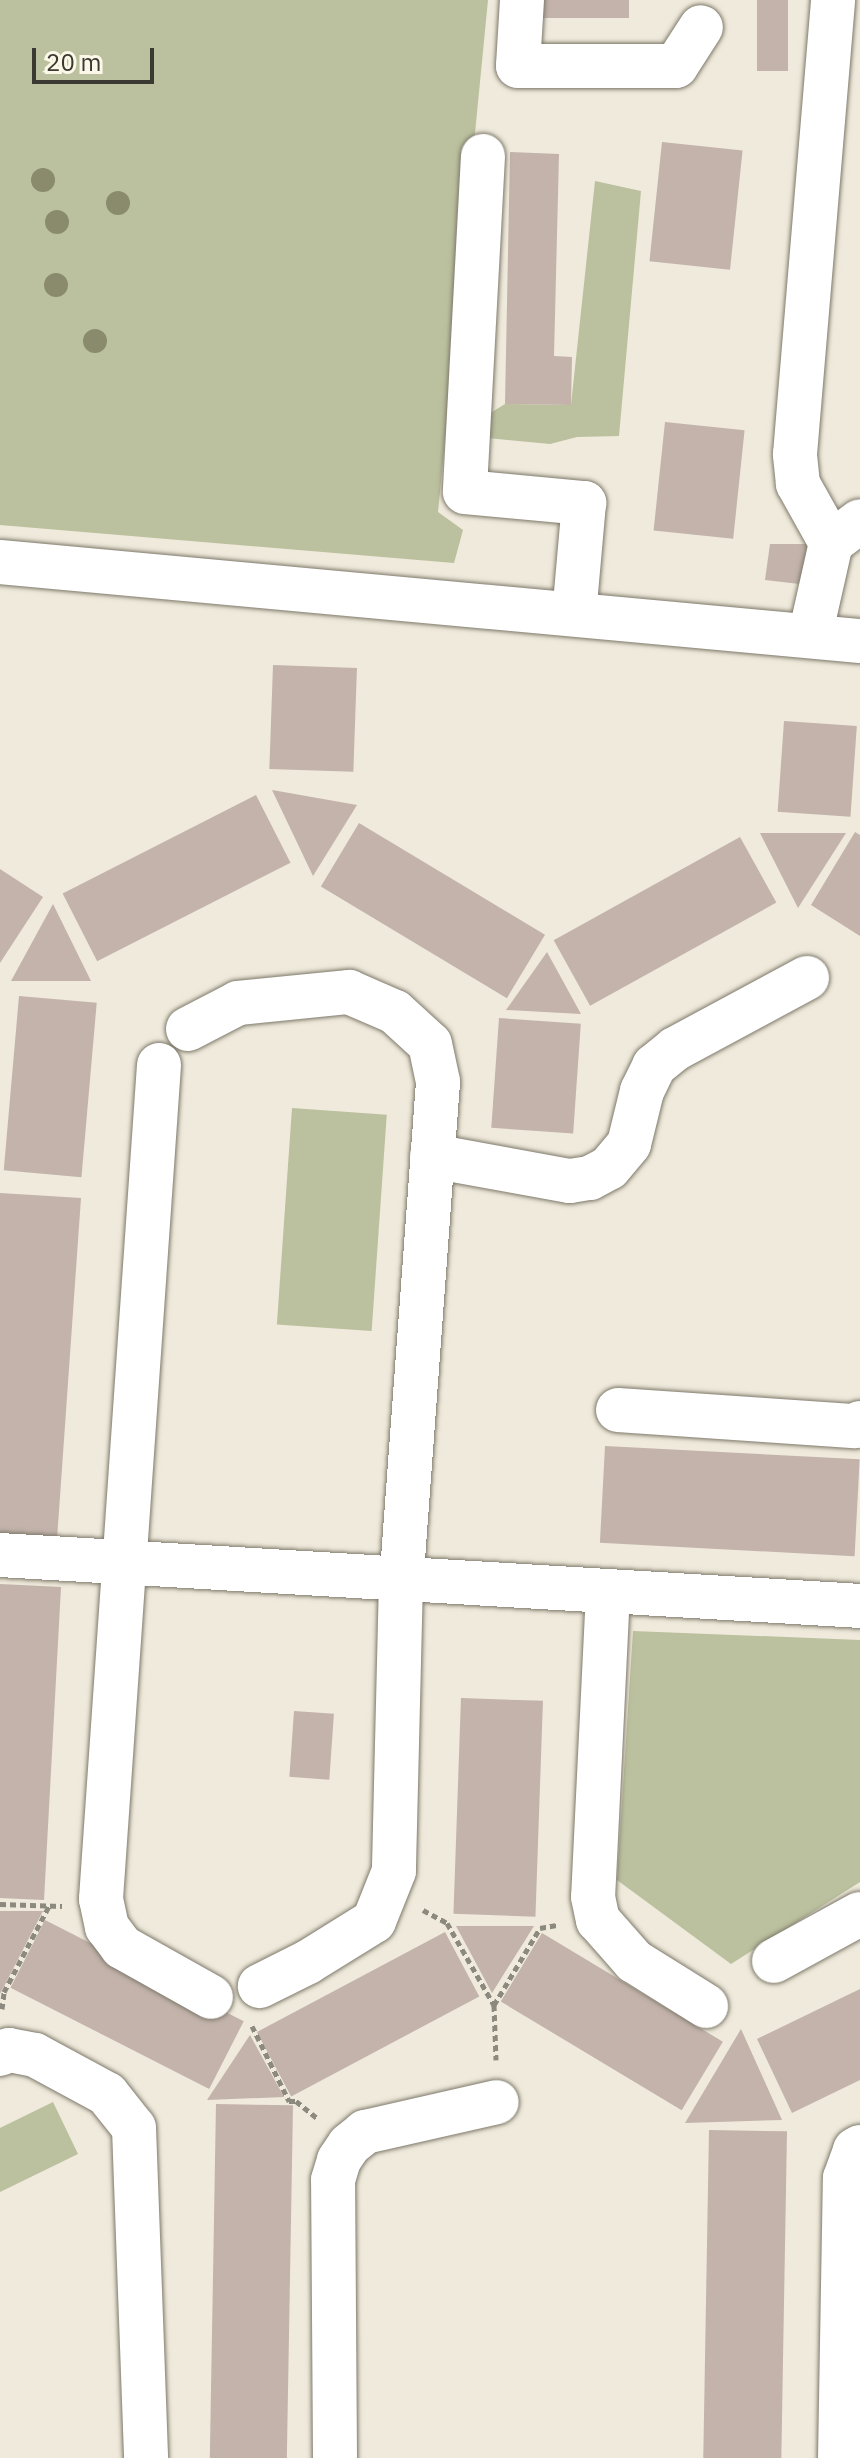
<!DOCTYPE html>
<html>
<head>
<meta charset="utf-8">
<style>
  body { margin:0 }
  #map { position:relative; width:860px; height:2458px; overflow:hidden; background:#efeadb; font-family:"IBM Plex Sans",sans-serif }
  div>[style] { position:absolute }
  .green>* { inset:0; background:#bbc09e; transform-origin:0 0 }
  .building>* { inset:0; background:#c3b3ab; transform-origin:0 0 }
  .path>* { height:5px; margin-top:-2.5px; transform-origin:0; background:repeating-linear-gradient(90deg,#8c897f 0 6px,transparent 0 10px) }
  .roads { filter:drop-shadow(0 0 2px #7e796b) drop-shadow(0 0 2px #7e796b) }
  .minor>* { height:44px; margin:-22px; padding:0 22px; transform-origin:22px; border-radius:22px; background:#fff }
  .trees>* { width:24px; height:24px; margin:-12px; border-radius:50%; background:#8a8b6c }
  span { translate:-50% -50%; white-space:nowrap; text-align:center; line-height:1.15; -webkit-text-stroke:6px #fcf8e8; paint-order:stroke }
  .scale { position:absolute; left:32px; top:48px; width:122px; height:36px; box-sizing:border-box; border:4px solid #3a3932; border-top:0; padding-left:10px; font-size:24px; line-height:28px; white-space:nowrap; color:#3a3932; -webkit-text-stroke:6px #fcf8e8; paint-order:stroke }
</style>
</head>
<body>
<div id="map">
  <div class="green">
    <i style="clip-path:polygon(0 0,488px 0,438px 512px,463px 530px,454px 563px,0 525px)"></i>
    <i style="clip-path:polygon(595px 181px,641px 191px,619px 436px,577px 437px,550px 444px,488px 438px,484px 417px,505px 404px,571px 405px)"></i>
    <i style="left:292px;top:1108px;width:95px;height:217px;rotate:4deg"></i>
    <i style="clip-path:polygon(633px 1631px,860px 1640px,860px 1882px,731px 1964px,617px 1880px)"></i>
    <i style="clip-path:polygon(53px 2102px,78px 2154px,0 2192px,0 2128px)"></i>
  </div>
  <div class="building">
    <i style="left:543px;top:0;width:86px;height:18px"></i>
    <i style="left:757px;top:0;width:31px;height:71px"></i>
    <i style="left:662px;top:142px;width:81px;height:120px;rotate:6deg"></i>
    <i style="clip-path:polygon(510px 152px,559px 154px,554px 356px,572px 357px,571px 405px,505px 404px)"></i>
    <i style="left:665px;top:422px;width:80px;height:109px;rotate:6deg"></i>
    <i style="clip-path:polygon(770px 544px,813px 544px,808px 585px,765px 580px)"></i>
    <i style="left:273px;top:665px;width:84px;height:104px;rotate:2deg"></i>
    <i style="left:784px;top:721px;width:73px;height:91px;rotate:4deg"></i>
    <i style="clip-path:polygon(272px 790px,357px 805px,313px 876px)"></i>
    <i style="left:256px;top:795px;width:76px;height:217px;rotate:63deg"></i>
    <i style="left:359px;top:823px;width:217px;height:74px;rotate:31deg"></i>
    <i style="clip-path:polygon(855px 832px,860px 835px,860px 936px,811px 905px)"></i>
    <i style="clip-path:polygon(760px 833px,846px 833px,798px 908px)"></i>
    <i style="left:740px;top:837px;width:75px;height:213px;rotate:61deg"></i>
    <i style="clip-path:polygon(0 869px,43px 897px,0 963px)"></i>
    <i style="clip-path:polygon(53px 904px,91px 981px,11px 981px)"></i>
    <i style="clip-path:polygon(547px 952px,581px 1014px,506px 1010px)"></i>
    <i style="left:19px;top:996px;width:78px;height:175px;rotate:5deg"></i>
    <i style="left:499px;top:1018px;width:82px;height:110px;rotate:4deg"></i>
    <i style="clip-path:polygon(0 1193px,81px 1198px,57px 1539px,0 1535px)"></i>
    <i style="left:605px;top:1446px;width:255px;height:97px;rotate:3deg"></i>
    <i style="clip-path:polygon(0 1584px,61px 1587px,44px 1900px,0 1898px)"></i>
    <i style="left:461px;top:1698px;width:82px;height:216px;rotate:2deg"></i>
    <i style="left:294px;top:1711px;width:40px;height:66px;rotate:4deg"></i>
    <i style="clip-path:polygon(0 1911px,43px 1911px,0 1994px)"></i>
    <i style="left:45px;top:1920px;width:223px;height:76px;rotate:27deg"></i>
    <i style="clip-path:polygon(456px 1926px,534px 1926px,492px 1993px)"></i>
    <i style="left:445px;top:1932px;width:73px;height:213px;rotate:62deg"></i>
    <i style="left:542px;top:1933px;width:211px;height:80px;rotate:31deg"></i>
    <i style="clip-path:polygon(860px 1989px,860px 2080px,792px 2113px,757px 2039px)"></i>
    <i style="clip-path:polygon(741px 2029px,782px 2120px,685px 2123px)"></i>
    <i style="clip-path:polygon(250px 2035px,284px 2097px,207px 2100px)"></i>
    <i style="left:216px;top:2104px;width:77px;height:354px;rotate:1deg"></i>
    <i style="left:709px;top:2130px;width:78px;height:328px;rotate:1deg"></i>
  </div>
  <div class="path">
    <i style="left:0;top:1904px;width:62px;rotate:1.8deg"></i>
    <i style="left:423px;top:1910px;width:27px;rotate:28deg"></i>
    <i style="left:447px;top:1923px;width:95px;rotate:60.2deg"></i>
    <i style="left:494px;top:2005px;width:90px;rotate:-59.1deg"></i>
    <i style="left:540px;top:1928px;width:17px;rotate:-10deg"></i>
    <i style="left:494px;top:2005px;width:55px;rotate:87.9deg"></i>
    <i style="left:2px;top:2009px;width:17px;rotate:-83deg"></i>
    <i style="left:4px;top:1992px;width:97px;rotate:-62.4deg"></i>
    <i style="left:252px;top:2026px;width:84px;rotate:63.7deg"></i>
    <i style="left:289px;top:2101px;width:7px"></i>
    <i style="left:296px;top:2101px;width:27px;rotate:39deg"></i>
  </div>
  <div class="roads">
    <div class="minor">
      <i style="left:522px;top:0;width:66px;rotate:93.5deg"></i>
      <i style="left:518px;top:66px;width:158px"></i>
      <i style="left:676px;top:66px;width:46px;rotate:-57.3deg"></i>
      <i style="left:483px;top:156px;width:336px;rotate:93.1deg"></i>
      <i style="left:465px;top:492px;width:120px;rotate:5.3deg"></i>
      <i style="left:584px;top:503px;width:111px;rotate:95.1deg"></i>
      <i style="left:831px;top:543px;width:68px;rotate:-119.2deg"></i>
      <i style="left:798px;top:484px;width:30px;rotate:-96deg"></i>
      <i style="left:795px;top:454px;width:456px;rotate:-85.2deg"></i>
      <i style="left:0;top:562px;width:864px;rotate:5.25deg"></i>
      <i style="left:810px;top:636px;width:95px;rotate:-77.3deg"></i>
      <i style="left:831px;top:543px;width:36px;rotate:-37deg"></i>
      <i style="left:188px;top:1029px;width:56px;rotate:-27.5deg"></i>
      <i style="left:238px;top:1003px;width:112px;rotate:-5.7deg"></i>
      <i style="left:349px;top:992px;width:50px;rotate:23.5deg"></i>
      <i style="left:395px;top:1012px;width:47px;rotate:42.4deg"></i>
      <i style="left:430px;top:1044px;width:39px;rotate:78deg"></i>
      <i style="left:438px;top:1082px;width:499px;rotate:94.2deg"></i>
      <i style="left:401px;top:1580px;width:291px;rotate:91.4deg"></i>
      <i style="left:394px;top:1871px;width:54px;rotate:111.8deg"></i>
      <i style="left:374px;top:1921px;width:78px;rotate:148.2deg"></i>
      <i style="left:308px;top:1962px;width:54px;rotate:153.4deg"></i>
      <i style="left:159px;top:1065px;width:836px;rotate:93.98deg"></i>
      <i style="left:101px;top:1899px;width:29px;rotate:78deg"></i>
      <i style="left:107px;top:1927px;width:25px;rotate:53deg"></i>
      <i style="left:122px;top:1947px;width:102px;rotate:29.3deg"></i>
      <i style="left:432px;top:1156px;width:140px;rotate:10.3deg"></i>
      <i style="left:570px;top:1181px;width:20px;rotate:-9deg"></i>
      <i style="left:590px;top:1178px;width:21px;rotate:-28deg"></i>
      <i style="left:609px;top:1168px;width:31px;rotate:-50deg"></i>
      <i style="left:629px;top:1144px;width:55px;rotate:-76.2deg"></i>
      <i style="left:642px;top:1091px;width:28px;rotate:-64deg"></i>
      <i style="left:654px;top:1066px;width:27px;rotate:-39deg"></i>
      <i style="left:675px;top:1049px;width:150px;rotate:-28.3deg"></i>
      <i style="left:618px;top:1410px;width:238px;rotate:3.9deg"></i>
      <i style="left:855px;top:1426px;width:6px;rotate:-31deg"></i>
      <i style="left:0;top:1555px;width:862px;rotate:3.39deg"></i>
      <i style="left:608px;top:1592px;width:305px;rotate:92.8deg"></i>
      <i style="left:593px;top:1897px;width:24px;rotate:78deg"></i>
      <i style="left:598px;top:1920px;width:55px;rotate:48.7deg"></i>
      <i style="left:634px;top:1961px;width:85px;rotate:32deg"></i>
      <i style="left:774px;top:1961px;width:98px;rotate:-28.7deg"></i>
      <i style="left:0;top:2054px;width:10px;rotate:-24deg"></i>
      <i style="left:9px;top:2050px;width:26px;rotate:11deg"></i>
      <i style="left:35px;top:2055px;width:82px;rotate:28.4deg"></i>
      <i style="left:107px;top:2094px;width:43px;rotate:51.5deg"></i>
      <i style="left:134px;top:2128px;width:330px;rotate:87.9deg"></i>
      <i style="left:335px;top:2458px;width:278px;rotate:-90.4deg"></i>
      <i style="left:333px;top:2180px;width:21px;rotate:-73deg"></i>
      <i style="left:339px;top:2160px;width:18px;rotate:-56deg"></i>
      <i style="left:349px;top:2145px;width:21px;rotate:-39deg"></i>
      <i style="left:365px;top:2132px;width:135px;rotate:-12.8deg"></i>
      <i style="left:840px;top:2458px;width:280px;rotate:-89deg"></i>
      <i style="left:845px;top:2178px;width:30px;rotate:-70deg"></i>
      <i style="left:855px;top:2150px;width:6px;rotate:-31deg"></i>
    </div>
  </div>
  <div class="trees">
    <i style="left:43px;top:180px"></i>
    <i style="left:118px;top:203px"></i>
    <i style="left:57px;top:222px"></i>
    <i style="left:56px;top:285px"></i>
    <i style="left:95px;top:341px"></i>
  </div>
  <div class="scale">20 m</div>
</div>
</body>
</html>
